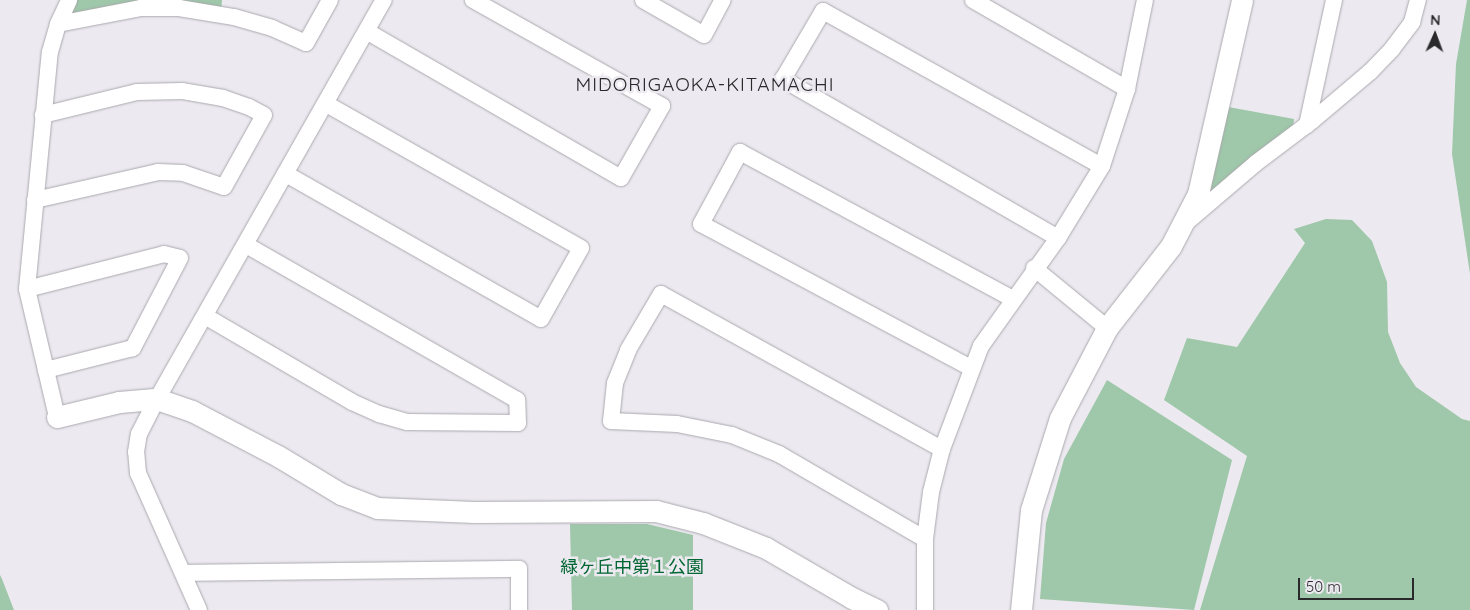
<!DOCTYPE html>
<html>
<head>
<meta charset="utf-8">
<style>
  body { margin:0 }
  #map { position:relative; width:1470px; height:610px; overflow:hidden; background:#eceaf0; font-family:Quicksand,"Noto Sans JP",sans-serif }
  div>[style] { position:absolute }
  .green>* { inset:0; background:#9fc7a9 }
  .roads { filter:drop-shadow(0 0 1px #aaa8ae) drop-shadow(0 0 1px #aaa8ae) }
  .minor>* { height:16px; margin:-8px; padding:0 8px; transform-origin:8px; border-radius:8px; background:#fff }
  .tertiary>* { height:21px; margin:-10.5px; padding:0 10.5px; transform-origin:10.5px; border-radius:10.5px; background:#fff }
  span { translate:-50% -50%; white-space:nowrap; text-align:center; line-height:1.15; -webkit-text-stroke:5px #eceaf0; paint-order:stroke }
  .park-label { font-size:18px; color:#006632 }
  .neighbourhood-label { font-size:19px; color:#2a292b; letter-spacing:1px }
  .north { position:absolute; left:1410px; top:10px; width:50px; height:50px; -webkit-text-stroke:4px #eceaf0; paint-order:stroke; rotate:2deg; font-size:14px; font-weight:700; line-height:20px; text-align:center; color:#2a292b }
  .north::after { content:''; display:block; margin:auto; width:18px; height:22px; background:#2a292b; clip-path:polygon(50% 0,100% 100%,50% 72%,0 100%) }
  .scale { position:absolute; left:1298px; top:578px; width:116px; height:22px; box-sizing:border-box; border:2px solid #2a292b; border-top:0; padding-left:6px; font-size:15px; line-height:18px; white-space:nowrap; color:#2a292b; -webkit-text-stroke:4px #eceaf0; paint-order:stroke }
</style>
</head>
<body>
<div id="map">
  <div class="green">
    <i style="clip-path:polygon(72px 0,222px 0,221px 13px,179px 6px,63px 20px)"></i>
    <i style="clip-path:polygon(1467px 0,1470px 0,1470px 274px,1452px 154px,1456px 64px)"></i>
    <i style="clip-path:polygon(1223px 106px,1294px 119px,1293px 129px,1217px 193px,1205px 191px)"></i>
    <i style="clip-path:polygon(1326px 219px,1352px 220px,1372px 241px,1387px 282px,1388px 332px,1400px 363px,1416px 387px,1462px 419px,1470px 421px,1470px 610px,1200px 610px,1247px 456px,1164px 400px,1187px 338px,1237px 347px,1305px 243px,1294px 229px)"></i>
    <i style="clip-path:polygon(1107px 380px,1232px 460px,1194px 610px,1040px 599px,1046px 523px,1064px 459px)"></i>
    <i style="clip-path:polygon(570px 524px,647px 524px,693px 535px,693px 610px,572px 610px)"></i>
    <i style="clip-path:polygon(0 575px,2px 579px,14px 610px,0 610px)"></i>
  </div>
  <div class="roads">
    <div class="minor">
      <i style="left:643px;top:0;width:70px;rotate:29.8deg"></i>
      <i style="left:704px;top:35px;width:40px;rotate:-62deg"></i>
      <i style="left:973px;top:0;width:178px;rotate:30deg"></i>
      <i style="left:58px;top:24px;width:85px;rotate:-10.9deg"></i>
      <i style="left:141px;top:8px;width:38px"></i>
      <i style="left:179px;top:8px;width:56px;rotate:9.3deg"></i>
      <i style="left:234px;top:17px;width:40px;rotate:16deg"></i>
      <i style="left:272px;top:28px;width:37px;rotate:24deg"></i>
      <i style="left:306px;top:43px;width:49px;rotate:-60.8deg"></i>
      <i style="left:368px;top:32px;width:292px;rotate:30deg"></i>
      <i style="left:621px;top:178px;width:83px;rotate:-60.3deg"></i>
      <i style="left:662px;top:106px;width:217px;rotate:-150.7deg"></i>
      <i style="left:1307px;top:125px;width:128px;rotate:-77.8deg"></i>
      <i style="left:286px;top:174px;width:293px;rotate:29.6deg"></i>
      <i style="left:541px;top:319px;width:81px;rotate:-60.6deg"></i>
      <i style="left:581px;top:248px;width:293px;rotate:-150.5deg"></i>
      <i style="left:35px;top:200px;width:126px;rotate:-12.8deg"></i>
      <i style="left:158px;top:172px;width:25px;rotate:2deg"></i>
      <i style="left:183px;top:173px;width:43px;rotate:18.9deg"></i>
      <i style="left:224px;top:187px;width:82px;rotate:-60.9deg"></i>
      <i style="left:264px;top:115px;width:17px;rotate:-152deg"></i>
      <i style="left:249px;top:107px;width:28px;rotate:-161deg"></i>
      <i style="left:223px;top:98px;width:42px;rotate:-170.3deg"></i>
      <i style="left:182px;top:91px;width:45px;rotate:178.7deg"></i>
      <i style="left:137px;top:92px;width:97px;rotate:166.3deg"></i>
      <i style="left:1187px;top:222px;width:91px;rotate:-40.5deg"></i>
      <i style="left:1256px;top:163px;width:70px;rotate:-36.9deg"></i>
      <i style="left:1312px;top:121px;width:76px;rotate:-40.2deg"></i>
      <i style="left:1370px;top:72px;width:32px;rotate:-46deg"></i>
      <i style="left:1392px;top:49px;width:34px;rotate:-53deg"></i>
      <i style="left:1412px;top:22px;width:23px;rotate:-75deg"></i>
      <i style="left:1058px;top:238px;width:318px;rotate:-150deg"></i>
      <i style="left:783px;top:79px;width:79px;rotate:-59.5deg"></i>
      <i style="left:823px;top:11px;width:319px;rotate:29.1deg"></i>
      <i style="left:1034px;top:268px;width:94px;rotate:39.4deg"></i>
      <i style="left:27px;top:289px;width:141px;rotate:-14.3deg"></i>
      <i style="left:164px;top:254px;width:16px;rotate:14deg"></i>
      <i style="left:180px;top:258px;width:102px;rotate:117.6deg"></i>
      <i style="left:133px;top:348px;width:90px;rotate:165.8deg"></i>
      <i style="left:205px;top:316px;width:170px;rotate:30.3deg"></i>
      <i style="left:352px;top:402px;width:30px;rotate:24deg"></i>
      <i style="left:379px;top:414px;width:29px;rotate:16deg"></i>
      <i style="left:407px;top:422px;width:111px;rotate:0.5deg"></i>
      <i style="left:518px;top:423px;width:23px;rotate:-92deg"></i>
      <i style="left:517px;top:400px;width:312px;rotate:-150.2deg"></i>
      <i style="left:971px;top:368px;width:306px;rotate:-151.9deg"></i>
      <i style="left:701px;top:224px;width:82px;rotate:-61.6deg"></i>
      <i style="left:740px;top:152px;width:310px;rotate:28.3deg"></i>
      <i style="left:57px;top:417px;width:131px;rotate:-103.2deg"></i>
      <i style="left:27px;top:289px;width:238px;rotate:-84.5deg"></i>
      <i style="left:50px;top:52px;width:29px;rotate:-74deg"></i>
      <i style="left:58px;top:24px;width:26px;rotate:-65deg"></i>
      <i style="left:925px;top:539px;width:169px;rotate:-149.8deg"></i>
      <i style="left:779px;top:454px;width:51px;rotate:-158deg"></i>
      <i style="left:732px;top:435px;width:56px;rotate:-168.7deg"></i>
      <i style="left:677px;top:424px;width:66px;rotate:-177.4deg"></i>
      <i style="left:611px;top:421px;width:38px;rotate:-84deg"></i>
      <i style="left:615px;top:383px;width:35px;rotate:-68deg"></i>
      <i style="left:628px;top:350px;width:65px;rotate:-59.5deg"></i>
      <i style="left:661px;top:294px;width:321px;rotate:28.9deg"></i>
      <i style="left:183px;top:573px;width:336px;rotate:-0.7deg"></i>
      <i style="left:519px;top:569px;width:41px;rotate:90deg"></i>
      <i style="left:199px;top:610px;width:150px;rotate:-114deg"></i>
      <i style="left:138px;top:473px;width:21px;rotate:-95deg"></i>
      <i style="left:136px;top:452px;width:18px;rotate:-81deg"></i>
      <i style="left:139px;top:434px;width:39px;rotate:-63deg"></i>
      <i style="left:157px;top:399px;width:459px;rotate:-60.4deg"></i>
      <i style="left:925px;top:610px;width:71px;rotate:-90deg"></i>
      <i style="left:925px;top:539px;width:47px;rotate:-82.7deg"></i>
      <i style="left:931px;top:492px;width:44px;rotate:-75.7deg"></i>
      <i style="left:942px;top:449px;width:110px;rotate:-69.3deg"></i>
      <i style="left:981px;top:346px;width:133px;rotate:-54.5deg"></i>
      <i style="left:1058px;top:238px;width:84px;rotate:-58.6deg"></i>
      <i style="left:1102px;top:166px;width:81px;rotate:-72deg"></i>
      <i style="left:1127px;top:89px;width:91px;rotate:-78.6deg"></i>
    </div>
    <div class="tertiary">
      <i style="left:57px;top:417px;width:64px;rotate:-13.6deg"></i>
      <i style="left:119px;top:402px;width:38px;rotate:-5deg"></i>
      <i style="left:157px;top:399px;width:37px;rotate:19deg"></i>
      <i style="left:192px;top:411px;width:97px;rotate:27.6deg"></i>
      <i style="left:278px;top:456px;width:74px;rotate:31.1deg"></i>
      <i style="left:341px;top:494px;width:39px;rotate:21deg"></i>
      <i style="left:377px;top:508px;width:97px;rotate:2.4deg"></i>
      <i style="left:474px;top:512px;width:182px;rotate:-0.3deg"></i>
      <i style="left:656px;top:511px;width:49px;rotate:14.3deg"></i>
      <i style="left:703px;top:523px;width:68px;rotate:21.6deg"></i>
      <i style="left:766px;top:548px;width:99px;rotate:30.2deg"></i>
      <i style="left:852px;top:598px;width:28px;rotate:26deg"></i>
      <i style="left:1021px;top:610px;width:100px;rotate:-84.3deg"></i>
      <i style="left:1031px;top:510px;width:96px;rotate:-72.5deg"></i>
      <i style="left:1060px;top:418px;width:102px;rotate:-62.4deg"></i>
      <i style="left:1107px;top:328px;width:104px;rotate:-52deg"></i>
      <i style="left:1171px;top:246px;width:59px;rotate:-62.6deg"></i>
      <i style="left:1198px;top:194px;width:199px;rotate:-77.2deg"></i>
    </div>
  </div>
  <div class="park-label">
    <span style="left:632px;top:567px">緑ヶ丘中第１公園</span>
  </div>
  <div class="neighbourhood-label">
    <span style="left:705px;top:85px">MIDORIGAOKA-KITAMACHI</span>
  </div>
  <div class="north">N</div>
  <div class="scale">50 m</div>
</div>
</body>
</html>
